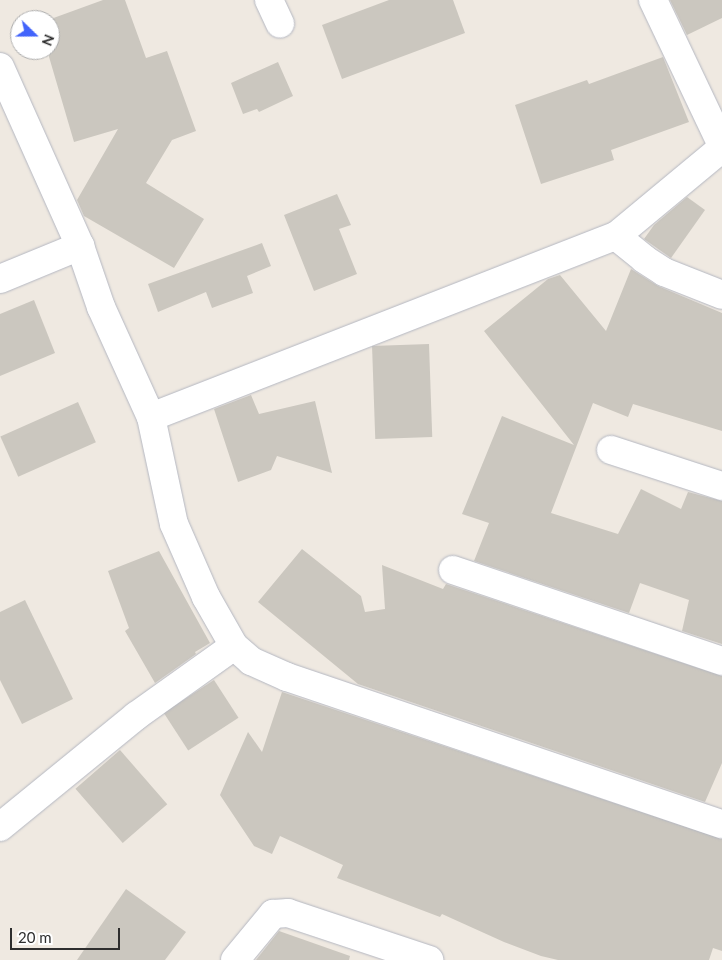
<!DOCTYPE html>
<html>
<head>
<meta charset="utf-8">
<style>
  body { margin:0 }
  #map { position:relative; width:722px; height:960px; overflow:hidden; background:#efe9e1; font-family:Lato,sans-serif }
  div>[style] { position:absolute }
  .building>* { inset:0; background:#cbc7bf; transform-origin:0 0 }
  .roads { filter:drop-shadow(0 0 1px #b4b7c1) drop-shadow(0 0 1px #b4b7c1) }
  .street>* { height:28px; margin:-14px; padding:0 14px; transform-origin:14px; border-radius:14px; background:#fff }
  .secondary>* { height:28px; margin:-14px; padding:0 14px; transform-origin:14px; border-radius:14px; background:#fff }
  span { translate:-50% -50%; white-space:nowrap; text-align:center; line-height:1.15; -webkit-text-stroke:4.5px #fff; paint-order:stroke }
  .north { position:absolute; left:10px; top:10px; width:50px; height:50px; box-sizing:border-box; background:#fff; border:1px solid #ababab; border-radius:50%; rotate:112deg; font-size:14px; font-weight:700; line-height:20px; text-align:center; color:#2e2e2e }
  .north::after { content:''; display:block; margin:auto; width:18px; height:22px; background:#4264fb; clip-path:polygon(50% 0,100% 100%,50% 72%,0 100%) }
  .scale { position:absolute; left:10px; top:928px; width:110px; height:22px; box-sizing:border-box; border:2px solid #2e2e2e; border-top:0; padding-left:6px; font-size:15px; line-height:18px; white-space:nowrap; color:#2e2e2e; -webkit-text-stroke:4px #fff; paint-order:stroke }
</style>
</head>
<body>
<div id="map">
  <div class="building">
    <i style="clip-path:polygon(103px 0,125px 0,146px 58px,167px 51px,196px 131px,172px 140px,146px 183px,204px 219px,174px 268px,84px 216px,77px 200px,118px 129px,74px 142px,47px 50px,50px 50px,48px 20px)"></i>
    <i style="clip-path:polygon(389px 0,453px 0,465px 33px,342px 79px,322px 25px)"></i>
    <i style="clip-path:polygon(670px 0,722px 0,722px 18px,687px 35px)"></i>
    <i style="clip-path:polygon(663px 57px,689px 122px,611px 150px,614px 160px,541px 184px,515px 105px,587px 80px,589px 84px)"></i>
    <i style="clip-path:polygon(278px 62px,293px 96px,259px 112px,257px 109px,243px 114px,231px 83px)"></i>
    <i style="clip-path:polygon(337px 194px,351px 225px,339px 229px,357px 274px,314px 291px,284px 215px)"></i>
    <i style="clip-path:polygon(687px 197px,705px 210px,671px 258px,644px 239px,654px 225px)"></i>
    <i style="clip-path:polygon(262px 243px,271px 266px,247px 276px,253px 293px,212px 308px,206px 292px,158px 312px,148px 284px)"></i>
    <i style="clip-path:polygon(631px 269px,658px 286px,722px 313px,722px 431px,633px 404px,628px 417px,593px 403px,551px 513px,618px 534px,641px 489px,681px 509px,688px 492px,722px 501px,722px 644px,682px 631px,689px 600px,640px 583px,629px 613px,474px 561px,489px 523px,462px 514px,502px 416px,574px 445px,484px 331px,548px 279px,560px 275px,606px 331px)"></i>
    <i style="clip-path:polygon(34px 300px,55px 353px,0 376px,0 314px)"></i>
    <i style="left:429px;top:344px;width:93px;height:57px;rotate:88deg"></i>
    <i style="clip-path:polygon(251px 395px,259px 414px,315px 401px,332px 473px,277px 456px,271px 470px,238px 482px,214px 409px)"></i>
    <i style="left:78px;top:402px;width:44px;height:85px;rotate:66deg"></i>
    <i style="clip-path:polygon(302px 549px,361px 596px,365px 612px,385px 609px,382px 565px,443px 589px,446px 584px,722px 676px,722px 763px,705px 802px,358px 684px,258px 602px)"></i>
    <i style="clip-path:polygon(159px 551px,210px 643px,195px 652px,196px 654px,155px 683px,125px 631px,129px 628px,108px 571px)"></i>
    <i style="clip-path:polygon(25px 600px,73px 699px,22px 724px,0 680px,0 612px)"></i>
    <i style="left:214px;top:680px;width:45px;height:60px;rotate:57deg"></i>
    <i style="clip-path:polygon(282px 692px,722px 839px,722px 951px,713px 948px,709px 960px,558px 960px,541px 956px,504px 942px,442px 914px,440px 917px,337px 878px,343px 865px,280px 836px,272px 854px,254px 846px,220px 795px,248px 732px,262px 752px)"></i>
    <i style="left:120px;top:750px;width:72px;height:59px;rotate:49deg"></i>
    <i style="clip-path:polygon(126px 889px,186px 932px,165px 960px,77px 960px)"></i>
    <i style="clip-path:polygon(279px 931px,350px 956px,349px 960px,256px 960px)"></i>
  </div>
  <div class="roads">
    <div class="street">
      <i style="left:269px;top:0;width:26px;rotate:65deg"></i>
      <i style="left:653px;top:0;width:161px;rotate:64.6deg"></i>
      <i style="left:616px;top:236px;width:36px;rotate:39deg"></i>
      <i style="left:644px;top:259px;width:24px;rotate:33deg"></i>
      <i style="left:664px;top:272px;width:62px;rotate:21.6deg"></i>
      <i style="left:0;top:279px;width:87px;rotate:-22.4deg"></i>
      <i style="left:151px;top:417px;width:109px;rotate:77.9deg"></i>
      <i style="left:174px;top:524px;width:80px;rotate:66.3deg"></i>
      <i style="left:206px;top:597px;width:56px;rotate:60.3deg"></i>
      <i style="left:234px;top:646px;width:23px;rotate:41deg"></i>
      <i style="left:251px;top:661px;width:39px;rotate:24deg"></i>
      <i style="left:287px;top:677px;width:459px;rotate:18.7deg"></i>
      <i style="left:611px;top:450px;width:117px;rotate:18deg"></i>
      <i style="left:453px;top:570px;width:284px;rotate:18.7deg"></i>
      <i style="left:0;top:827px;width:176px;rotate:-39.2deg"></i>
      <i style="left:136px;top:716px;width:120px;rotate:-35.5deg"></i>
      <i style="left:235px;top:960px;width:60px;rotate:-50.4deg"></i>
      <i style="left:273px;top:914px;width:15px;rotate:-4deg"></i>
      <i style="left:288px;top:913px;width:149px;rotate:18.4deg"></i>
    </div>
    <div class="secondary">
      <i style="left:0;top:67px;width:196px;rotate:65.9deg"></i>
      <i style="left:80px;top:246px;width:65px;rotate:71deg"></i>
      <i style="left:101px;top:307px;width:121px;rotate:65.6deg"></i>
      <i style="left:151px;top:417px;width:499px;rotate:-21.3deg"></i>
      <i style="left:616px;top:236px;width:138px;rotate:-39.7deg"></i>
    </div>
  </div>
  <div class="north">N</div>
  <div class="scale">20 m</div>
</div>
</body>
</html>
